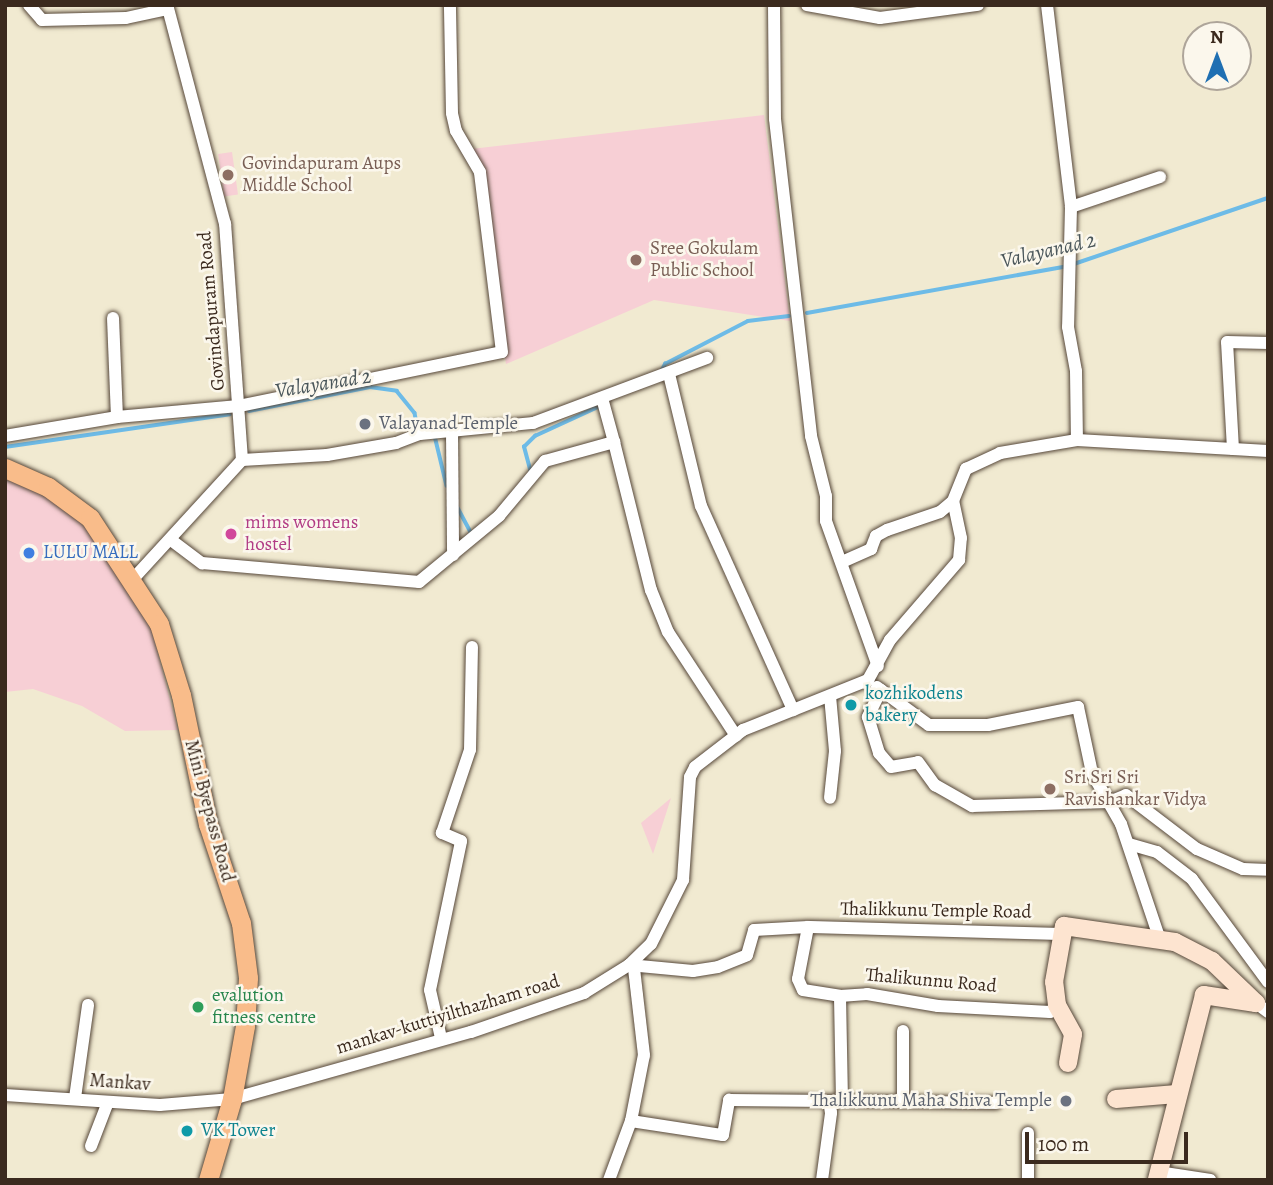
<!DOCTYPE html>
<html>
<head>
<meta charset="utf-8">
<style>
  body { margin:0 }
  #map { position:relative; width:1273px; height:1185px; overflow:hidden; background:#f1ead1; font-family:Alegreya,serif }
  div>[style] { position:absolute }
  .built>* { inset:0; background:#f7cfd5; transform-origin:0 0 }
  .stream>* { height:3.5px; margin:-1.75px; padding:0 1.75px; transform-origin:1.75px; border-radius:1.75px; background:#6dbbe7 }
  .roads { filter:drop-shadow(0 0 2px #564739) drop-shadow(0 0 2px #564739) }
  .street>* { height:12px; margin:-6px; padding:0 6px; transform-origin:6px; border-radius:6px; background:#fff }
  .secondary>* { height:18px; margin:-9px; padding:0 9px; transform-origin:9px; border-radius:9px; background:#fde4d0 }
  .primary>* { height:19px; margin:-9.5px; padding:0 9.5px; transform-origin:9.5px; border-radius:9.5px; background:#f9bc8a }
  .dots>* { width:19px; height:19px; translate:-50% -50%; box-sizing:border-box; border:4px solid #fbf7ec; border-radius:50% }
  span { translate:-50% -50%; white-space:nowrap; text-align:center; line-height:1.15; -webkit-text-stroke:5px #fbf7ec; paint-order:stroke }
  .education-label { font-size:19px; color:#785e54 }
  .left { translate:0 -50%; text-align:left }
  .street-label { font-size:19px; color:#3b2a1e }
  .worship-label { font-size:19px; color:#5b616d }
  .right { translate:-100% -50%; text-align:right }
  .hotel-label { font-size:19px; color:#b23c85 }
  .shop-label { font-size:19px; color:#366cbe }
  .culture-label { font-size:19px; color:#0d838f }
  .leisure-label { font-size:19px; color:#27864d }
  .water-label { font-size:21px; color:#4a565a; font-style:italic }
  .frame { position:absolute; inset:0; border:7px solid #3b2a1e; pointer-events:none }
  .north { position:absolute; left:1182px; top:21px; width:70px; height:70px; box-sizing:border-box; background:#fbf7ec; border:2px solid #aea59a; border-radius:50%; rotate:0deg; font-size:19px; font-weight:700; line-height:28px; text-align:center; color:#3b2a1e }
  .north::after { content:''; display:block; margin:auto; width:24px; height:32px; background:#1f6fb2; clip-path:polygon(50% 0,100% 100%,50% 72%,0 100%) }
  .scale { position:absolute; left:1025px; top:1132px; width:163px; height:32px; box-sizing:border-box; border:4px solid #3b2a1e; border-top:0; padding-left:9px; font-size:21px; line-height:24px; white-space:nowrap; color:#3b2a1e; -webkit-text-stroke:5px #fbf7ec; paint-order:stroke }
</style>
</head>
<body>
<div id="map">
  <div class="built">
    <i style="clip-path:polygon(764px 115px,790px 321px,654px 300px,506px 364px,471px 149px)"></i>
    <i style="left:232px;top:152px;width:43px;height:14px;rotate:82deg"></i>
    <i style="clip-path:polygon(5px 474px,77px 514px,149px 620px,178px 730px,125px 731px,82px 706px,33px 689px,5px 692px)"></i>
    <i style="clip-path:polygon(671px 798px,653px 854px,641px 823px)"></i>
  </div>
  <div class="stream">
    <i style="left:1074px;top:264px;width:205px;rotate:-18.8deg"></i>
    <i style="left:807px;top:313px;width:264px;rotate:-10.2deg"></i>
    <i style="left:662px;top:370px;width:7px;rotate:-63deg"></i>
    <i style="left:665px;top:364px;width:93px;rotate:-27.4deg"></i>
    <i style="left:748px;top:321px;width:41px;rotate:-7deg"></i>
    <i style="left:249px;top:411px;width:123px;rotate:-11.2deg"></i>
    <i style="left:370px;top:387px;width:27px;rotate:8deg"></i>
    <i style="left:397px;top:391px;width:28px;rotate:51deg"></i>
    <i style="left:415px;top:413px;width:17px;rotate:80deg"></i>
    <i style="left:435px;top:436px;width:51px;rotate:76.5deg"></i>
    <i style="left:5px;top:447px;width:227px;rotate:-8.3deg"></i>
    <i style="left:531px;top:473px;width:27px;rotate:-105deg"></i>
    <i style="left:524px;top:447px;width:16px;rotate:-45deg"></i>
    <i style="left:535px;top:436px;width:72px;rotate:-24.8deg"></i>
    <i style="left:457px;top:506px;width:30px;rotate:62deg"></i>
  </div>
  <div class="roads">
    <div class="street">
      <i style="left:29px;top:5px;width:20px;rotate:49deg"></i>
      <i style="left:42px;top:20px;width:84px;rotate:-1.4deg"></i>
      <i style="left:126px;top:18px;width:43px;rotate:-12.1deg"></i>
      <i style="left:774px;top:5px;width:114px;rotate:89.5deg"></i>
      <i style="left:775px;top:119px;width:319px;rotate:83.5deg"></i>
      <i style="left:811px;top:436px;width:62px;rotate:76deg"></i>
      <i style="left:826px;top:496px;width:25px;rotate:90deg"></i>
      <i style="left:826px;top:521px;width:154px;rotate:70.3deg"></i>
      <i style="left:807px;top:5px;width:74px;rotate:10.1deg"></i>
      <i style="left:880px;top:18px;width:99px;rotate:-7.6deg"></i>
      <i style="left:1047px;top:5px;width:203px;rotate:83.2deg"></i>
      <i style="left:1071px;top:207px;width:120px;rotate:91.4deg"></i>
      <i style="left:1068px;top:327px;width:45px;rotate:79.7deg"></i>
      <i style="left:1076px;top:371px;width:69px;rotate:89.2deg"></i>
      <i style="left:1071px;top:207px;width:94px;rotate:-18.6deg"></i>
      <i style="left:113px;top:318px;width:99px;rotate:87.7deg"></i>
      <i style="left:669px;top:374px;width:136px;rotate:76.4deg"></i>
      <i style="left:701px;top:506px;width:224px;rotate:65.7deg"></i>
      <i style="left:602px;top:398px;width:46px;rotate:74.7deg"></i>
      <i style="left:452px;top:431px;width:124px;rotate:89.5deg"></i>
      <i style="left:5px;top:436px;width:114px;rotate:-9.6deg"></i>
      <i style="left:117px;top:417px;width:122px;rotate:-5.2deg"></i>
      <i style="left:239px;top:406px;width:268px;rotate:-11.6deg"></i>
      <i style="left:502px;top:352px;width:181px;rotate:-97deg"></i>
      <i style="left:480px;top:172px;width:48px;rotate:-120.3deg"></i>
      <i style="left:456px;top:131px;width:18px;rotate:-103deg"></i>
      <i style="left:452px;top:113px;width:108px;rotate:-91.1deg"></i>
      <i style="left:1233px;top:449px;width:107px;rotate:-93.2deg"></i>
      <i style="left:1227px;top:342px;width:41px;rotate:1.4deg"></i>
      <i style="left:242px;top:460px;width:85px;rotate:-3.4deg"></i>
      <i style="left:327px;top:455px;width:70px;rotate:-9.9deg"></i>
      <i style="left:396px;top:443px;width:26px;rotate:-21deg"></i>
      <i style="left:420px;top:434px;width:114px;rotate:-5.6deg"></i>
      <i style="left:533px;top:423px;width:186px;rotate:-20.5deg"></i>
      <i style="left:171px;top:540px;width:39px;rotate:37deg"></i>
      <i style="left:202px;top:563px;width:218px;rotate:5deg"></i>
      <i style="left:419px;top:582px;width:104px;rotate:-39.5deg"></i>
      <i style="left:499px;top:516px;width:72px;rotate:-50.1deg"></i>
      <i style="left:545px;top:461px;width:72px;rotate:-15.4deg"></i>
      <i style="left:614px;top:442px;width:153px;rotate:76deg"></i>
      <i style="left:651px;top:590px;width:45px;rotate:68deg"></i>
      <i style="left:668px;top:632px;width:124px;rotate:56.8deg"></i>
      <i style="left:842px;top:562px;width:32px;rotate:-24deg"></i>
      <i style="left:871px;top:549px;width:14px;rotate:-69deg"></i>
      <i style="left:876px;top:536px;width:13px;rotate:-29deg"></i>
      <i style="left:887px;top:530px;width:56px;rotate:-18.8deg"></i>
      <i style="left:940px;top:512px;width:17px;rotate:-40deg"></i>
      <i style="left:133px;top:579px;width:161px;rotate:-47.5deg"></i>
      <i style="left:242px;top:460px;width:237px;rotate:-94.1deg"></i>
      <i style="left:225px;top:224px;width:227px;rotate:-104.8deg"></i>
      <i style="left:877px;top:687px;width:64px;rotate:36.2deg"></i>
      <i style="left:929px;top:725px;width:59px"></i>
      <i style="left:988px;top:725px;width:92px;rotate:-11.3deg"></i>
      <i style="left:1078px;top:707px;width:67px;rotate:78deg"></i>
      <i style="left:1092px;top:773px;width:59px;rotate:60.4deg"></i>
      <i style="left:1121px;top:824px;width:122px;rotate:71.4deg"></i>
      <i style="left:881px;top:690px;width:30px;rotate:116deg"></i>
      <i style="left:868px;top:717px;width:38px;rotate:73deg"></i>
      <i style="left:879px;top:753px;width:18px;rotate:49deg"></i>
      <i style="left:891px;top:767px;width:27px;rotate:-10deg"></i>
      <i style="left:918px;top:762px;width:29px;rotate:54deg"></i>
      <i style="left:935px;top:785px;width:43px;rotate:29.6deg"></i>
      <i style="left:972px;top:806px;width:137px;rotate:-1.7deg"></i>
      <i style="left:1109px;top:802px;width:18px;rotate:-22deg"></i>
      <i style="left:1126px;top:795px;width:89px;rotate:37.3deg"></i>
      <i style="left:1197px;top:849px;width:50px;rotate:23.5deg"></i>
      <i style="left:1243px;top:869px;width:25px;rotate:2deg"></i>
      <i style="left:830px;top:696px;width:55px;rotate:84.8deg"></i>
      <i style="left:835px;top:751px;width:47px;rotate:96.1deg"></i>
      <i style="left:1129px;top:844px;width:29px;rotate:16deg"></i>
      <i style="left:1157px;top:852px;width:44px;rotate:37.6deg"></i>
      <i style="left:1192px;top:879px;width:128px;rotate:53.6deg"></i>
      <i style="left:808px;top:927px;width:255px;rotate:1.6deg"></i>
      <i style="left:629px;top:965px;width:64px;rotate:5.4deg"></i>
      <i style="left:693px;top:971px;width:25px;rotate:-9deg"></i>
      <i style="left:718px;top:967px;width:31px;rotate:-22deg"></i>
      <i style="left:747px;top:955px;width:26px;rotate:-74deg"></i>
      <i style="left:754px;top:930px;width:54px;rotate:-3.2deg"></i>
      <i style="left:808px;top:927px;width:53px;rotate:100.9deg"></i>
      <i style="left:798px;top:979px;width:12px;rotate:66deg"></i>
      <i style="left:803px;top:990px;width:37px;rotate:9deg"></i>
      <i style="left:1256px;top:1003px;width:15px;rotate:37deg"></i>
      <i style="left:903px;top:1031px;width:71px;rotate:90deg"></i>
      <i style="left:441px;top:1038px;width:49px;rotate:-102.9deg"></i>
      <i style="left:430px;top:990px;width:152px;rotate:-78.2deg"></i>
      <i style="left:461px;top:841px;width:21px;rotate:-157deg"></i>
      <i style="left:442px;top:833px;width:88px;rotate:-71.4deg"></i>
      <i style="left:470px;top:750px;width:103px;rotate:-88.9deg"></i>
      <i style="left:5px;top:1095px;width:155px;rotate:3.7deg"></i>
      <i style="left:160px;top:1105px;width:72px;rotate:-4.8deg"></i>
      <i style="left:232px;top:1099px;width:248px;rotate:-15.7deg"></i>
      <i style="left:471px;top:1032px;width:120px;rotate:-19deg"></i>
      <i style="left:584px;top:993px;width:53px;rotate:-31.9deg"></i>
      <i style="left:629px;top:965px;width:30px;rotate:-44deg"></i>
      <i style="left:651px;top:944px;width:72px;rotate:-63.4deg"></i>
      <i style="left:683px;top:880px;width:103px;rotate:-86.1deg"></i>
      <i style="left:690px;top:777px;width:11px;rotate:-63deg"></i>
      <i style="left:695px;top:767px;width:61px;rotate:-37.6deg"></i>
      <i style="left:743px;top:730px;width:135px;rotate:-21.8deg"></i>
      <i style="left:868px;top:680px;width:46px;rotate:-61.2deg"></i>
      <i style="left:890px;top:640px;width:106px;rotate:-49.2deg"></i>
      <i style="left:959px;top:560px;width:22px;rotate:-85deg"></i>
      <i style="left:961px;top:538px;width:38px;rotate:-102deg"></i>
      <i style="left:953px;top:501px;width:35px;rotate:-68deg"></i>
      <i style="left:966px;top:469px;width:38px;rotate:-25deg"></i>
      <i style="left:1000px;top:453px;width:78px;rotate:-9.6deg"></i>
      <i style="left:1077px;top:440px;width:191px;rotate:3.3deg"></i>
      <i style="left:75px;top:1098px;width:94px;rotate:-82deg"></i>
      <i style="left:842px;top:1101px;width:154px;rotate:0.7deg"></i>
      <i style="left:631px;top:1121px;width:93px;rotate:8.7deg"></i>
      <i style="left:723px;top:1135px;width:36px;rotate:-80deg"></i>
      <i style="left:729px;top:1100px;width:100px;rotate:0.6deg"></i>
      <i style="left:91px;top:1146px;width:47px;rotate:-68.9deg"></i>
      <i style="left:1158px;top:1172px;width:53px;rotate:8.7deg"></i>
      <i style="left:609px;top:1180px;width:63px;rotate:-69.6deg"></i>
      <i style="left:631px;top:1121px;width:67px;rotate:-78.9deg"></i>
      <i style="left:644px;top:1055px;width:88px;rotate:-96.6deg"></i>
      <i style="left:822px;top:1180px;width:68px;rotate:-82.3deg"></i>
      <i style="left:831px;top:1113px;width:12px;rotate:-99deg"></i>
      <i style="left:829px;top:1101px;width:13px"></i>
      <i style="left:842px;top:1101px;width:105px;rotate:-91.1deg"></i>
      <i style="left:840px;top:996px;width:27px;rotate:-4deg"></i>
      <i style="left:867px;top:994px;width:72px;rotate:9.6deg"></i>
      <i style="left:938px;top:1006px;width:112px;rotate:3.1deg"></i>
      <i style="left:1050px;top:1012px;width:10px;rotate:-45deg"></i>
      <i style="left:1028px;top:1180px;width:47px;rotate:-90deg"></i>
    </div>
    <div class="secondary">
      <i style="left:1068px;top:1063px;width:29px;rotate:-80deg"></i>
      <i style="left:1073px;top:1034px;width:33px;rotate:-119deg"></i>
      <i style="left:1057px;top:1005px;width:23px;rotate:-97deg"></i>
      <i style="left:1054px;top:982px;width:57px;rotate:-79.9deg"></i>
      <i style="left:1064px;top:926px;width:112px;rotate:8.2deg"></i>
      <i style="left:1175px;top:942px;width:42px;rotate:27.2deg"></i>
      <i style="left:1212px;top:961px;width:61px;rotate:43.7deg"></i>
      <i style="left:1256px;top:1003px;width:53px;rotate:-171.3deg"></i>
      <i style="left:1204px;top:995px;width:191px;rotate:104.3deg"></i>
      <i style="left:1116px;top:1099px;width:61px;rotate:-4.7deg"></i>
    </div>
    <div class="primary">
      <i style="left:5px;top:468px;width:47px;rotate:23.8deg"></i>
      <i style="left:48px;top:487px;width:52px;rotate:36.4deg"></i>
      <i style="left:90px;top:518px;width:126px;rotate:56.9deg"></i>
      <i style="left:159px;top:624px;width:74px;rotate:72.8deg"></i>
      <i style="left:181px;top:695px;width:132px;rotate:78.2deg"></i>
      <i style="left:208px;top:824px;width:104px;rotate:71.6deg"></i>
      <i style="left:241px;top:923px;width:55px;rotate:82.7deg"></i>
      <i style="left:248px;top:978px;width:48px;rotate:93.6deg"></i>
      <i style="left:245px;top:1026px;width:74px;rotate:100.1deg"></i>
      <i style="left:232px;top:1099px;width:84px;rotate:106.5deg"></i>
    </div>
  </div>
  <div class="dots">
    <i style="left:228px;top:175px;background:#8d6e63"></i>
    <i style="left:636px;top:260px;background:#8d6e63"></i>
    <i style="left:365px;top:424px;background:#6b7280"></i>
    <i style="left:231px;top:534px;background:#d1479c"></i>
    <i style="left:29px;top:553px;background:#3f7fe0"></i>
    <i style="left:851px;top:705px;background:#0f9aa8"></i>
    <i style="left:1050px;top:789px;background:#8d6e63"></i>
    <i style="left:198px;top:1007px;background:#2e9e5b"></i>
    <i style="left:1066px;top:1101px;background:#6b7280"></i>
    <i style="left:187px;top:1131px;background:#0f9aa8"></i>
  </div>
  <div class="education-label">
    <span class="left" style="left:242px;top:175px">Govindapuram Aups<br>Middle School</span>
    <span class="left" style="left:650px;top:260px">Sree Gokulam<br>Public School</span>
    <span class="left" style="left:1064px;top:789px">Sri Sri Sri<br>Ravishankar Vidya</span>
  </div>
  <div class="street-label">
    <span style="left:212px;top:311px;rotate:-95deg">Govindapuram Road</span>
    <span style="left:209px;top:811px;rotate:75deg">Mini Byepass Road</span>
    <span style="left:936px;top:911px;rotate:1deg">Thalikkunu Temple Road</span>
    <span style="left:931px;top:981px;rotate:5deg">Thalikunnu Road</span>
    <span style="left:448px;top:1015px;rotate:-17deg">mankav-kuttiyilthazham road</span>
    <span style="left:120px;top:1083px;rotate:4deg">Mankav</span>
  </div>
  <div class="worship-label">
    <span class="left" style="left:379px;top:424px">Valayanad Temple</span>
    <span class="right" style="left:1052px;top:1101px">Thalikkunu Maha Shiva Temple</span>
  </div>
  <div class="hotel-label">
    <span class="left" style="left:245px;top:534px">mims womens<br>hostel</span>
  </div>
  <div class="shop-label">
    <span class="left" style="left:43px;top:553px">LULU MALL</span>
  </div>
  <div class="culture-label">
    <span class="left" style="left:865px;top:705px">kozhikodens<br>bakery</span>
    <span class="left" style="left:201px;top:1131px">VK Tower</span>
  </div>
  <div class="leisure-label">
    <span class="left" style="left:212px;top:1007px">evalution<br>fitness centre</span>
  </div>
  <div class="water-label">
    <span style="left:1048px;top:250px;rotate:-13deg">Valayanad 2</span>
    <span style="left:323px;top:383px;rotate:-9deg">Valayanad 2</span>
  </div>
  <div class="frame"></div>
  <div class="north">N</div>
  <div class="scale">100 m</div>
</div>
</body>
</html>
